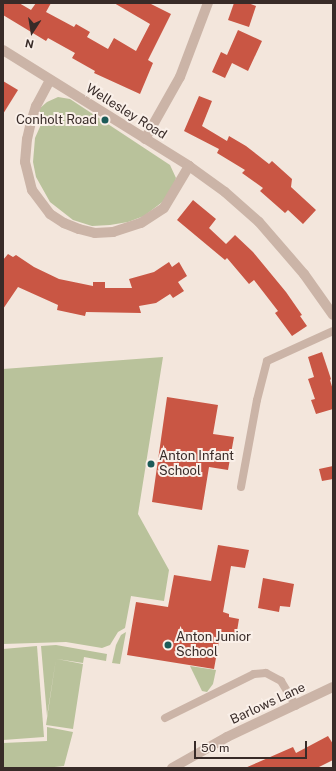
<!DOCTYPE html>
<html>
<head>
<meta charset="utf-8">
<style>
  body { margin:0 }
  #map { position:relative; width:336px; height:771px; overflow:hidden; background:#f3e6dc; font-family:"Public Sans",sans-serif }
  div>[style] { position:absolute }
  .green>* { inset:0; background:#b9c29b }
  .building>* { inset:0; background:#c95644 }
  .service>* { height:8px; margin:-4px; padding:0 4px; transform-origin:4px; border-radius:4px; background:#cbb4a7 }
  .minor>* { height:10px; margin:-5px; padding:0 5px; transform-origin:5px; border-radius:5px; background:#cbb4a7 }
  .tertiary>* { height:10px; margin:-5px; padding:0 5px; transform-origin:5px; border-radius:5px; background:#cbb4a7 }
  .dots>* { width:11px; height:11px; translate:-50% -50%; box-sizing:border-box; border:2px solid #faf0e9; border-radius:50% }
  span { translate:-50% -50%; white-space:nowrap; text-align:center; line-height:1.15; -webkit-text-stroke:4px #faf0e9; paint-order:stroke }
  .street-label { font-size:13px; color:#382b28 }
  .poi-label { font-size:13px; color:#382b28 }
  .right { translate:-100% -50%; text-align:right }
  .left { translate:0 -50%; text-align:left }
  .frame { position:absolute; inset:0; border:4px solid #382b28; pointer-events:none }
  .north { position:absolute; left:12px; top:12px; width:40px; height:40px; -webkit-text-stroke:3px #faf0e9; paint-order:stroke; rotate:192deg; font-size:11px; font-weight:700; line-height:16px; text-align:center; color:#382b28 }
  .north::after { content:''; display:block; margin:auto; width:14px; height:18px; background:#382b28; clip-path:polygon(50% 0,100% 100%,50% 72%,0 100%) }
  .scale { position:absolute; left:194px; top:741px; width:113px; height:18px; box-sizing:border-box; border:2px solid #382b28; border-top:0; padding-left:5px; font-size:12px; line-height:14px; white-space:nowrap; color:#382b28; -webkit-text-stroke:3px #faf0e9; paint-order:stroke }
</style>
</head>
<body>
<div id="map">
  <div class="green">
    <i style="clip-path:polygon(58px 97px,70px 99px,170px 165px,176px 178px,169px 197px,144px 216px,128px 222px,110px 225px,92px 226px,73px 220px,50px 202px,36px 177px,33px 162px,35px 138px,43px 120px,39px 109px,47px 102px)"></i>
    <i style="clip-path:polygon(163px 357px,138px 514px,169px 570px,164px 601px,131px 596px,125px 628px,118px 632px,110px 645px,102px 648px,66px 642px,3px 644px,3px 369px)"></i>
    <i style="clip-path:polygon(126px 632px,120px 664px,112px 663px,116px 645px,121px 635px)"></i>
    <i style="clip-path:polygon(56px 645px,107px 654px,106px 661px,84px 657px,83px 663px,57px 659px,83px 664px,73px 729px,46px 725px,56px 659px,47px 716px,41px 646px)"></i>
    <i style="clip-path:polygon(37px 646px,44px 737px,3px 740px,3px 649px)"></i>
    <i style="clip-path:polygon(190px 666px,216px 670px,213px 684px,207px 692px,202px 691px)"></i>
    <i style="clip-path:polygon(47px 727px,73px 732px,64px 766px,45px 768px,3px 768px,3px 743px,47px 741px)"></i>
  </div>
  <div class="building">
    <i style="clip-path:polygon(3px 3px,19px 3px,31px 10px,36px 3px,51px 3px,46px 12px,74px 27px,76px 24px,90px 32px,87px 37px,108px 49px,114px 38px,136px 51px,150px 24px,114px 3px,149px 3px,171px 14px,148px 60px,153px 63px,140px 94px,94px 73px,95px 71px,72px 58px,75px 53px,48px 38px,46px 41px,3px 15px)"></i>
    <i style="clip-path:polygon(234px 3px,248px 3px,256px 6px,249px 27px,228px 20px)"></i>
    <i style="clip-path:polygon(238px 30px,262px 41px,248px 71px,232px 63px,225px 78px,212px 72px,221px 52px,227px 55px)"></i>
    <i style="clip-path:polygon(3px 81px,18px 90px,3px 114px)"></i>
    <i style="clip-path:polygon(199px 96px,212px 101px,202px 126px,227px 141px,229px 136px,246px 146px,269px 164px,272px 161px,292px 179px,291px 187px,316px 210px,303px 224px,288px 210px,285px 213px,260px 191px,263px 188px,242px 173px,245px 170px,217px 153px,219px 149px,184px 131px)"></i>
    <i style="clip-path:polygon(193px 200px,216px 219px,209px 228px,226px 244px,235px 235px,253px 252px,286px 292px,302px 315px,300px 316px,307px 326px,292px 336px,275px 313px,278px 311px,254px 280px,249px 284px,227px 258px,225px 260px,177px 220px)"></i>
    <i style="clip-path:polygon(8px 254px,13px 257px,16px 255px,34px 267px,59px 279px,93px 286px,93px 282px,105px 282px,105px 288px,132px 288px,129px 279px,154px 272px,169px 262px,172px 267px,179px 262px,187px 276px,178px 282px,184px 291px,173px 298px,170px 294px,156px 303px,139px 306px,141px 313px,86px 312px,85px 316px,57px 310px,58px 305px,18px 287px,3px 309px,3px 260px)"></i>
    <i style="clip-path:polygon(322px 352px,331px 379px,330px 380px,333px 390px,333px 409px,316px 414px,311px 400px,315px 399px,308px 379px,314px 377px,308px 357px)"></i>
    <i style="clip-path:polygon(167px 397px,218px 405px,213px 434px,234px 437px,228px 470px,209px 467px,202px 510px,152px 502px)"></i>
    <i style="clip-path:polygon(333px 466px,333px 479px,322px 481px,319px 469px)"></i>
    <i style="clip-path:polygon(218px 545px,249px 550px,245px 568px,231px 566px,223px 612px,229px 614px,229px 617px,239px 619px,235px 643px,219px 641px,214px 669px,127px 655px,136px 602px,168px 607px,174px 575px,211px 581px)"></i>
    <i style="clip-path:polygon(263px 578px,294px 584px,290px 607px,280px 606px,279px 612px,258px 608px)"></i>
    <i style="clip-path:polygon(328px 736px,333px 744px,333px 760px,317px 768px,245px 768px,293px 747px,296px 753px)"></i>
  </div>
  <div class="service">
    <i style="left:241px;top:487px;width:88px;rotate:-79.6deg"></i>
    <i style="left:257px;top:400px;width:40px;rotate:-75.6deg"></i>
    <i style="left:267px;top:361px;width:72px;rotate:-24.4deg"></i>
    <i style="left:165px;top:718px;width:99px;rotate:-26.3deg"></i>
    <i style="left:254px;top:674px;width:12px;rotate:-5deg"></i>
    <i style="left:266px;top:673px;width:17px;rotate:28deg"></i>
    <i style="left:281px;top:681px;width:29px;rotate:59deg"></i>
  </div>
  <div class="minor">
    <i style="left:3px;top:50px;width:219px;rotate:31.9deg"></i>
    <i style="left:189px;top:166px;width:44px;rotate:35.8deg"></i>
    <i style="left:225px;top:192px;width:45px;rotate:41.4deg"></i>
    <i style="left:259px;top:222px;width:69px;rotate:49.1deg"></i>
    <i style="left:304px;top:274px;width:50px;rotate:54.7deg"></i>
    <i style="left:50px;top:80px;width:30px;rotate:118deg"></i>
    <i style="left:36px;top:106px;width:17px;rotate:107deg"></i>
    <i style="left:31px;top:122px;width:17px;rotate:103deg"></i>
    <i style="left:27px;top:139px;width:23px;rotate:95deg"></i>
    <i style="left:25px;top:162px;width:29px;rotate:76deg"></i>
    <i style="left:32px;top:190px;width:30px;rotate:53deg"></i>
    <i style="left:50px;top:214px;width:17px;rotate:33deg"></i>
    <i style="left:64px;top:223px;width:16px;rotate:22deg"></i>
    <i style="left:79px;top:229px;width:16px;rotate:14deg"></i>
    <i style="left:95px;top:233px;width:18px;rotate:-3deg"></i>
    <i style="left:113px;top:232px;width:29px;rotate:-18deg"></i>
    <i style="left:141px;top:223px;width:27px;rotate:-33deg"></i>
    <i style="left:164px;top:208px;width:49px;rotate:-59.2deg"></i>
    <i style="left:145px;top:139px;width:71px;rotate:-60.6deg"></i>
    <i style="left:180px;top:77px;width:79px;rotate:-69.3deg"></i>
  </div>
  <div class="tertiary">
    <i style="left:172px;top:768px;width:63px;rotate:-29.4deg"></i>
    <i style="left:227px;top:737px;width:117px;rotate:-25.3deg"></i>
  </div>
  <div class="dots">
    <i style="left:105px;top:120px;background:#1c5b58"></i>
    <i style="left:151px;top:464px;background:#1c5b58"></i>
    <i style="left:168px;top:645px;background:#1c5b58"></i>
  </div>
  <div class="street-label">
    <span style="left:126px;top:112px;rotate:32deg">Wellesley Road</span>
    <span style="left:268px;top:704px;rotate:-25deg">Barlows Lane</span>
  </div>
  <div class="poi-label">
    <span class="right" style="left:97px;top:120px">Conholt Road</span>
    <span class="left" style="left:159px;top:464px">Anton Infant<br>School</span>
    <span class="left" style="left:176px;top:645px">Anton Junior<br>School</span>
  </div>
  <div class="frame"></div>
  <div class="north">N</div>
  <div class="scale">50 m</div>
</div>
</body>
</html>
